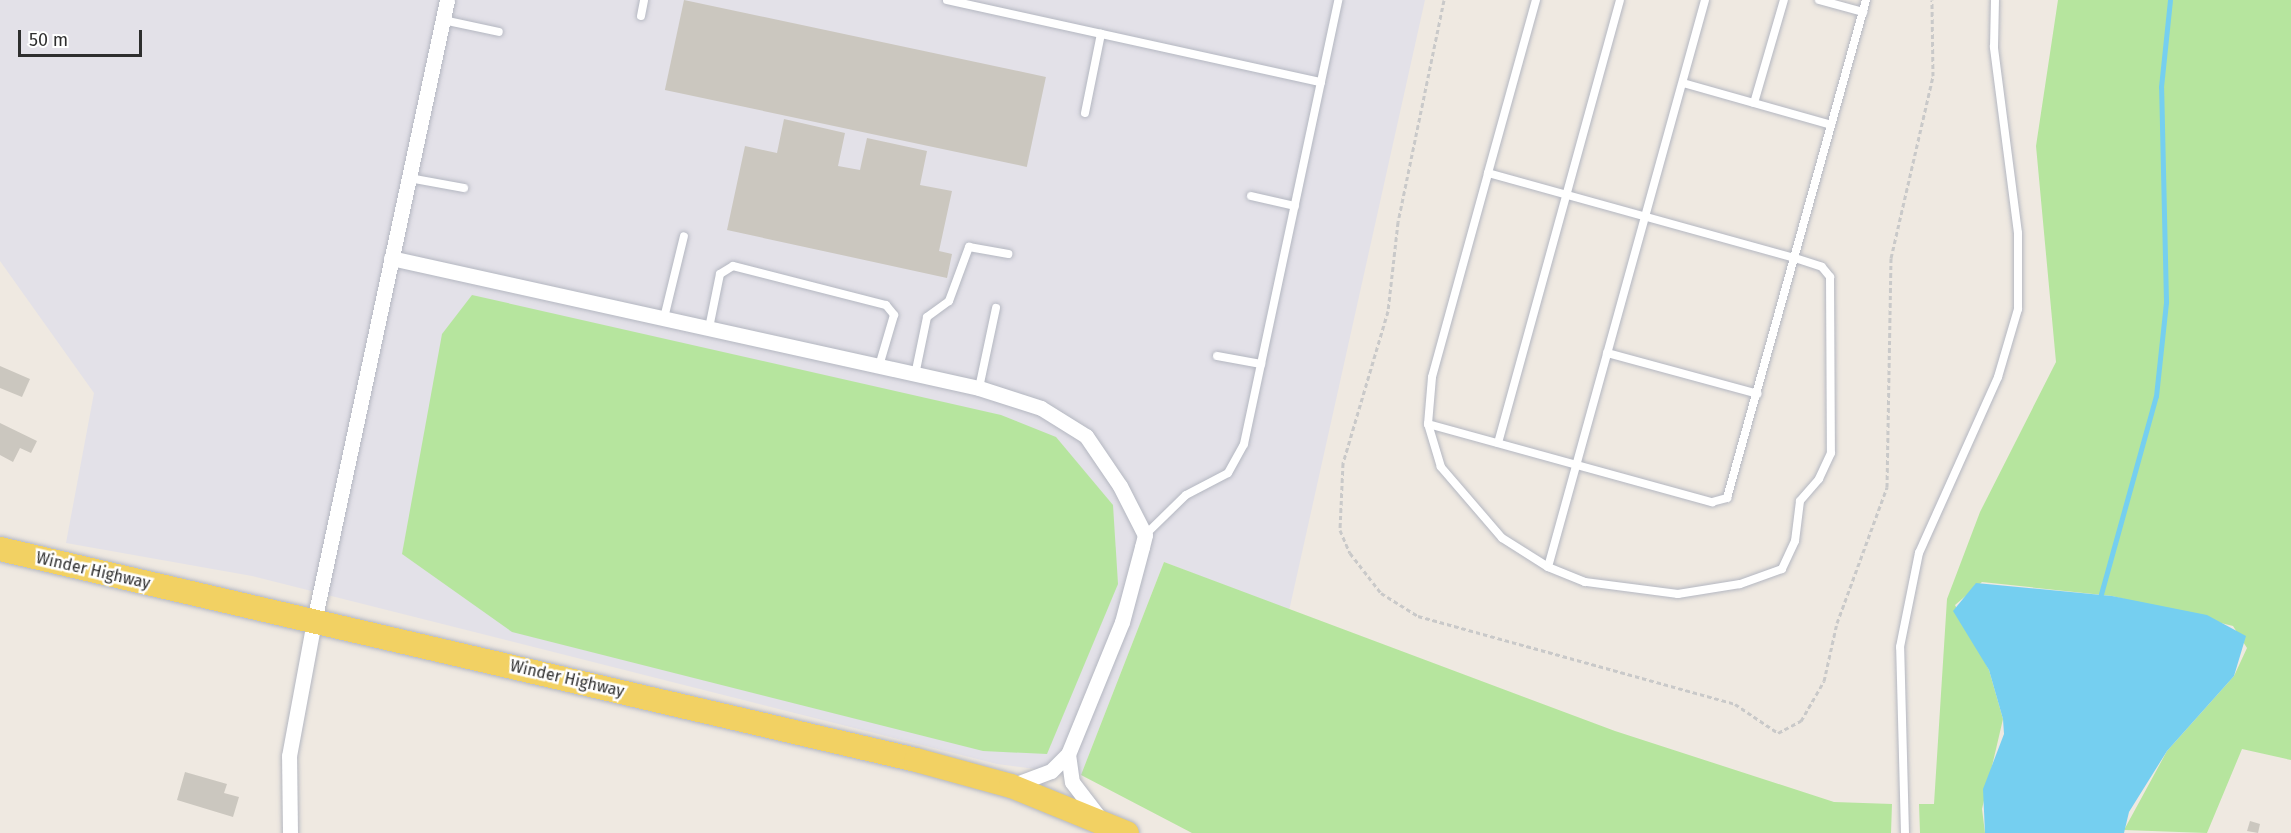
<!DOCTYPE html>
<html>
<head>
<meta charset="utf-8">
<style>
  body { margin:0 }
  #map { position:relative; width:2291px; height:833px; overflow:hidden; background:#efe9e1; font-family:"Fira Sans",sans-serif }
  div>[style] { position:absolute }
  .industrial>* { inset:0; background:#e3e1e8 }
  .green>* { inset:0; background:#b6e59e }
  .water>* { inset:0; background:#75cff0 }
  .stream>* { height:5px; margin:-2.5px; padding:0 2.5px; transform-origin:2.5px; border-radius:2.5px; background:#75cff0 }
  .building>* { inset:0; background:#cbc7bf; transform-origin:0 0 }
  .path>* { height:3px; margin-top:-1.5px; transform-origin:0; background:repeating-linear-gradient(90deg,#c9c9c9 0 4.5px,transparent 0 7.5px) }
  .roads { filter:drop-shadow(0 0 2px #b4b7c1) drop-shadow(0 0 2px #b4b7c1) }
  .service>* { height:8px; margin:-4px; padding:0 4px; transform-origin:4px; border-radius:4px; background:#fff }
  .minor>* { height:15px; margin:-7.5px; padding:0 7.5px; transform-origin:7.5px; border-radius:7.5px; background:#fff }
  .primary>* { height:24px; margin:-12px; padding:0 12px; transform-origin:12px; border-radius:12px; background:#f2d163 }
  span { translate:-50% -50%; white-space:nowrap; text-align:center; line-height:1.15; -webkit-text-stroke:5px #fff; paint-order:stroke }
  .street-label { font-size:16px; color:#2e2e2e }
  .scale { position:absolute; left:18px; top:30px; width:124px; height:27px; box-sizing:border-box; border:3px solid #2e2e2e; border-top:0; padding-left:8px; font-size:18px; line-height:21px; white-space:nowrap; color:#2e2e2e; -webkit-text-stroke:4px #fff; paint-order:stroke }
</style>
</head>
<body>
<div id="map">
  <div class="industrial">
    <i style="clip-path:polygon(0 0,1425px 0,1289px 611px,1164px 562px,1081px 775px,997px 764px,252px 576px,66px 543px,94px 393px,0 261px)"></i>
  </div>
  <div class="green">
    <i style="clip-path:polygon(2058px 0,2291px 0,2291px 760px,2242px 749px,2207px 833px,2124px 830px,2167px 751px,2234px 676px,2247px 648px,2233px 626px,2112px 596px,1982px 582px,1955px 605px,1989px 670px,2003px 719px,1982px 809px,1985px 833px,1920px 833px,1919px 804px,1934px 804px,1947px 599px,1980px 512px,2056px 362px,2036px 146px)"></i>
    <i style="clip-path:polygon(472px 295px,1001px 415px,1056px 437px,1113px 505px,1118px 584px,1047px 754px,983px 751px,512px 632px,402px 554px,442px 334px)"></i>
    <i style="clip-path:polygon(1164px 562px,1615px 731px,1834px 802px,1892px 804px,1891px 833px,1192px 833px,1081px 775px)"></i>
  </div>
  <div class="water">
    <i style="clip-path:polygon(1976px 583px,2112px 596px,2207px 615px,2246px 636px,2234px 676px,2167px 751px,2129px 812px,2124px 833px,1985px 833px,1983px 789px,2004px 734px,2003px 719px,1989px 670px,1953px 611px)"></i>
  </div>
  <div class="stream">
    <i style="left:2101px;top:594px;width:205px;rotate:-74.5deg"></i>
    <i style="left:2156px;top:396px;width:95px;rotate:-83.9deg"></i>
    <i style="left:2166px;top:302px;width:215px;rotate:-91.3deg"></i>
    <i style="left:2161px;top:87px;width:87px;rotate:-84.1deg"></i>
  </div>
  <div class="building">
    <i style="left:684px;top:0;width:370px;height:92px;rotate:12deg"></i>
    <i style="clip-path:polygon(784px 119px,845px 133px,838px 166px,860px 170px,867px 138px,927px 151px,920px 185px,952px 191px,939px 251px,952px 254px,947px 278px,727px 230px,745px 146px,777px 153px)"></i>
    <i style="clip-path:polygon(0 366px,30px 379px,22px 397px,0 388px)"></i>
    <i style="clip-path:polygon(0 423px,37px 441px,31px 453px,20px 448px,13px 462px,0 455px)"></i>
    <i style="clip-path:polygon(185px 772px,227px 784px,224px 793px,239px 797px,233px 817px,177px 800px)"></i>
    <i style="clip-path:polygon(2250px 821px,2260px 824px,2258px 833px,2247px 831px)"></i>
  </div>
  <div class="path">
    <i style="left:1444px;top:0;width:227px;rotate:101.7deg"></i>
    <i style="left:1398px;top:222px;width:90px;rotate:96.4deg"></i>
    <i style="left:1388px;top:311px;width:159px;rotate:106.5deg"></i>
    <i style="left:1343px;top:463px;width:67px;rotate:92.6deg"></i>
    <i style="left:1340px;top:530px;width:25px;rotate:67deg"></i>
    <i style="left:1350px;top:553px;width:51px;rotate:52.2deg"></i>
    <i style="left:1381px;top:593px;width:44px;rotate:31.9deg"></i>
    <i style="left:1418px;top:616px;width:329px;rotate:15.5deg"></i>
    <i style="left:1735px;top:704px;width:52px;rotate:34deg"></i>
    <i style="left:1778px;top:733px;width:26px;rotate:-28deg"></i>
    <i style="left:1801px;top:721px;width:46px;rotate:-60.1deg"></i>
    <i style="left:1824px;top:681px;width:59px;rotate:-77.4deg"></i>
    <i style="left:1837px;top:623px;width:145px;rotate:-69.8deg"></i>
    <i style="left:1887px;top:487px;width:229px;rotate:-89deg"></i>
    <i style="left:1891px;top:258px;width:187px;rotate:-77deg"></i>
    <i style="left:1933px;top:76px;width:76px;rotate:-90.8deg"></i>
  </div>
  <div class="roads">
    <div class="service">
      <i style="left:947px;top:0;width:383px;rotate:12.4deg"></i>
      <i style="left:1819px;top:0;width:46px;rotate:15.3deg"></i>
      <i style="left:641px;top:16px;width:16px;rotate:-79deg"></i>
      <i style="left:443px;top:20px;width:57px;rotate:12.1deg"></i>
      <i style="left:1683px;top:83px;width:154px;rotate:15.8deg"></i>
      <i style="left:1754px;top:103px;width:107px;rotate:-73.8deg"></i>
      <i style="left:1085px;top:113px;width:81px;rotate:-78.6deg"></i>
      <i style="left:1488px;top:173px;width:319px;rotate:15.5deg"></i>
      <i style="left:1795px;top:258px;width:28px;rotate:18deg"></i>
      <i style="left:1822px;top:267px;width:13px;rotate:51deg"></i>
      <i style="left:1830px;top:277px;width:176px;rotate:89.7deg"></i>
      <i style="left:1831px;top:453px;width:29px;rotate:115deg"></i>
      <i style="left:1819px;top:479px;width:29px;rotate:131deg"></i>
      <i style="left:1800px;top:501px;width:40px;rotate:97.1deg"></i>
      <i style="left:1795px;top:541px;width:31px;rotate:115deg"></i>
      <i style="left:1782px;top:569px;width:45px;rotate:160.3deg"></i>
      <i style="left:1740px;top:584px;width:63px;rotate:170.8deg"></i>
      <i style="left:1678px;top:594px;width:94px;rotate:-172.6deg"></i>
      <i style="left:1585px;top:582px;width:40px;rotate:-158deg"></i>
      <i style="left:1548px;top:567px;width:54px;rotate:-147.8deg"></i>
      <i style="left:1502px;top:538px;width:94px;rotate:-130.7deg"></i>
      <i style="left:1441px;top:467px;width:45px;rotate:-106.8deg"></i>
      <i style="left:1428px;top:424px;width:47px;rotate:-85.1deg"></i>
      <i style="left:1432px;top:377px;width:212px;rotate:-74.6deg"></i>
      <i style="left:1488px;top:173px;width:180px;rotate:-74.5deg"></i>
      <i style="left:409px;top:178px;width:56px;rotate:10.3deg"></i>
      <i style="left:1251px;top:196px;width:45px;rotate:12.8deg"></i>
      <i style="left:664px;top:318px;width:84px;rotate:-76.3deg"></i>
      <i style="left:709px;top:328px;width:55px;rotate:-78.5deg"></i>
      <i style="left:720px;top:274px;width:15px;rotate:-32deg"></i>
      <i style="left:733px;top:266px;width:158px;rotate:14.3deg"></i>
      <i style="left:886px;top:305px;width:13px;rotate:51deg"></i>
      <i style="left:894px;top:315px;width:53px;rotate:106.4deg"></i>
      <i style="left:1607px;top:353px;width:156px;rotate:15.2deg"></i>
      <i style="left:1217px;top:356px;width:45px;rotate:10.3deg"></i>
      <i style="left:915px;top:375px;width:59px;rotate:-78.3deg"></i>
      <i style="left:927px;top:317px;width:27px;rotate:-36deg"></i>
      <i style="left:949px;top:301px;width:58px;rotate:-69.7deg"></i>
      <i style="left:969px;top:247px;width:40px;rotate:10deg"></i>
      <i style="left:979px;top:388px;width:82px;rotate:-78deg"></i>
      <i style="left:1428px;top:424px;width:295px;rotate:15.4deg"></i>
      <i style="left:1712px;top:502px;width:16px;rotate:-15deg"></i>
      <i style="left:1727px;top:498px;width:517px;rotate:-74.4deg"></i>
      <i style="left:1498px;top:443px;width:459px;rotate:-74.6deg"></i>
      <i style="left:1145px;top:535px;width:57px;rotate:-44.3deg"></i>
      <i style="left:1186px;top:495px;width:47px;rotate:-27.6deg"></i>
      <i style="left:1228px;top:473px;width:33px;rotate:-61deg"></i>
      <i style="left:1244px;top:444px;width:454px;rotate:-78deg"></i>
      <i style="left:1548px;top:567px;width:588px;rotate:-74.52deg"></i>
      <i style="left:1905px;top:833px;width:186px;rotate:-91.5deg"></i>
      <i style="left:1900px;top:647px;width:96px;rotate:-78.6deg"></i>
      <i style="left:1919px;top:553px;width:193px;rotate:-65.8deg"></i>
      <i style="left:1998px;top:377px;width:71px;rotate:-73.6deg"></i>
      <i style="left:2018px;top:309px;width:76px;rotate:-90deg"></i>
      <i style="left:2018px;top:233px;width:188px;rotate:-97.4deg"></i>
      <i style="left:1994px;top:47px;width:47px;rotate:-88.8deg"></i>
    </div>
    <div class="minor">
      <i style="left:391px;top:258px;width:602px;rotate:12.47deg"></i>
      <i style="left:979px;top:388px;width:65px;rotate:17.9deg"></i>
      <i style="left:1041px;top:408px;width:53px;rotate:31.9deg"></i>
      <i style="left:1086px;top:436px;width:60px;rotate:55.8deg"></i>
      <i style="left:1120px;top:486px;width:55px;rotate:63deg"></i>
      <i style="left:1145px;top:535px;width:12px;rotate:104deg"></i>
      <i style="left:1142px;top:547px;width:78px;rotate:104.9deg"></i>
      <i style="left:1122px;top:622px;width:143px;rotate:112.2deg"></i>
      <i style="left:1068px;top:754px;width:24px;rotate:135deg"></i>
      <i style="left:1051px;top:771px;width:43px;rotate:159.4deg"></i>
      <i style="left:1068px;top:754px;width:28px;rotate:82deg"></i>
      <i style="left:1072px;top:782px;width:43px;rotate:52.6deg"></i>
      <i style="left:290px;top:833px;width:77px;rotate:-90.7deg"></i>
      <i style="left:289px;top:756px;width:137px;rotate:-79.5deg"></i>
      <i style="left:314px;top:621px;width:635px;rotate:-77.91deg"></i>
    </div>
    <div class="primary">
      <i style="left:0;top:549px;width:940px;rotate:12.97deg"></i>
      <i style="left:916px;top:760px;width:98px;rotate:15.3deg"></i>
      <i style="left:1011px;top:786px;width:125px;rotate:22.1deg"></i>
    </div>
  </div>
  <div class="street-label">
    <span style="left:93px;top:571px;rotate:13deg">Winder Highway</span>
    <span style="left:567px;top:679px;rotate:13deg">Winder Highway</span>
  </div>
  <div class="scale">50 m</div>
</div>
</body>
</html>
